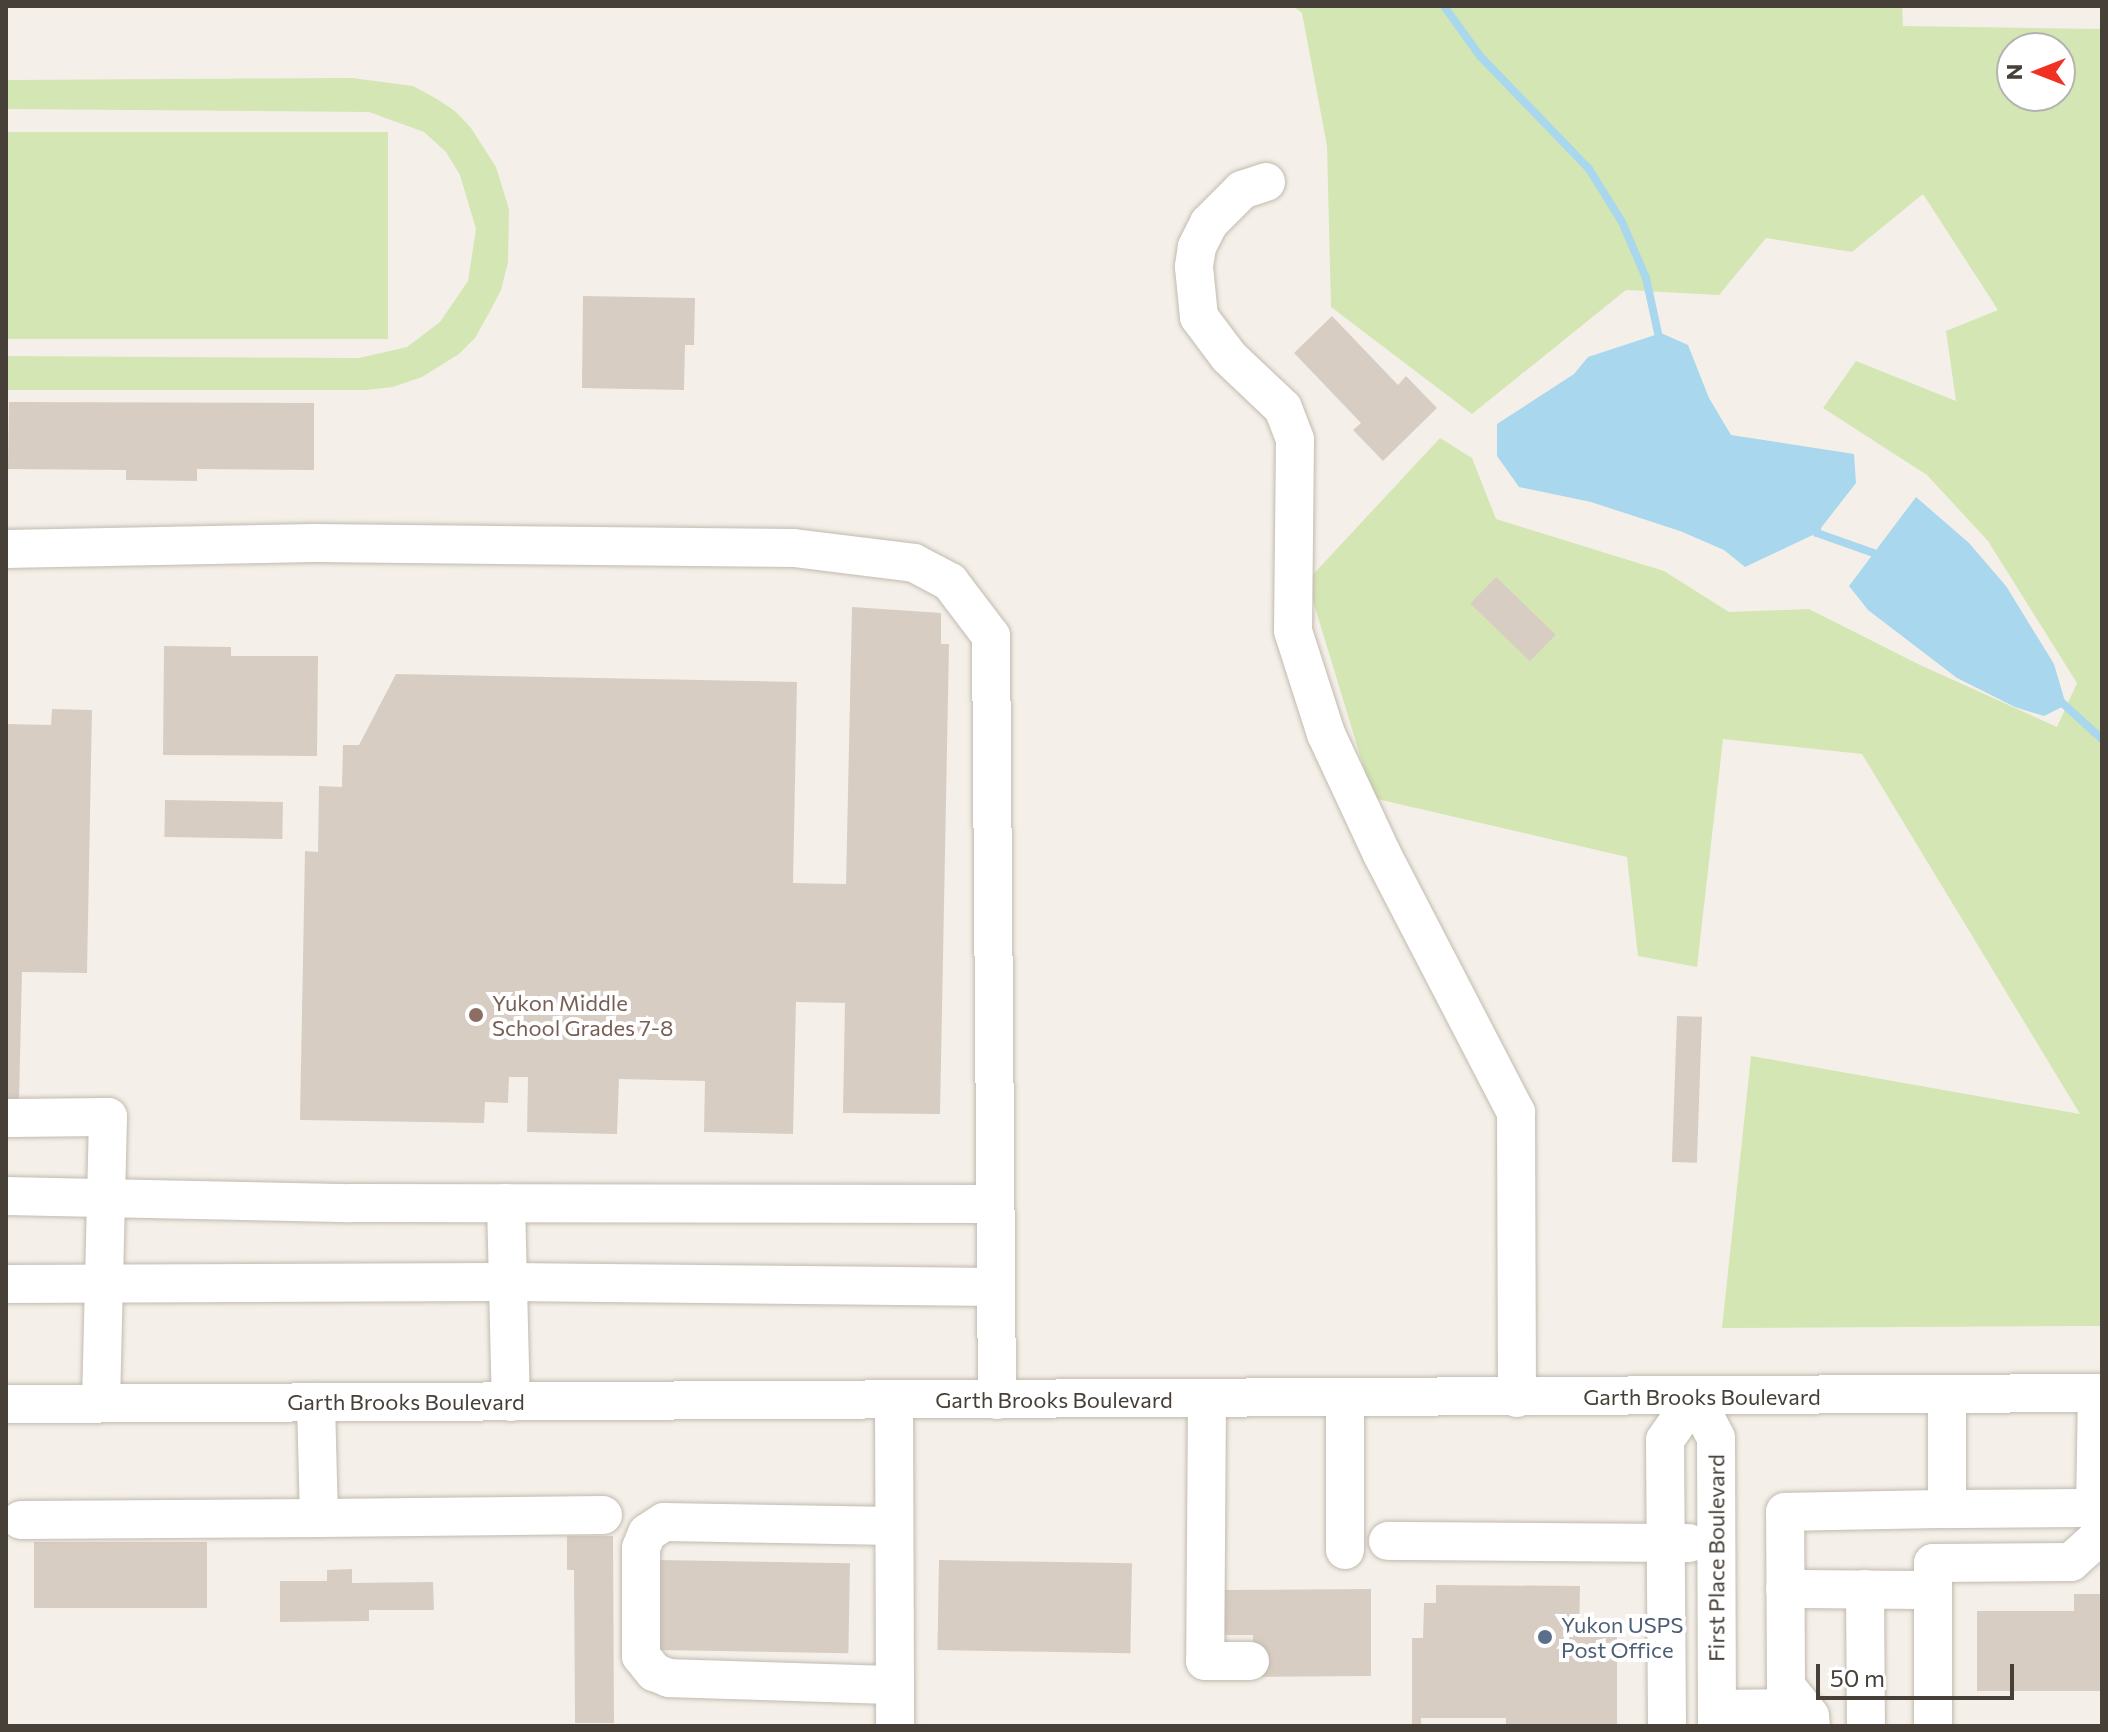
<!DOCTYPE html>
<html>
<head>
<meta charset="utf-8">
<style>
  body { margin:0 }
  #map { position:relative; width:2108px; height:1732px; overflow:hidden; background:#f4f0e9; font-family:Commissioner,sans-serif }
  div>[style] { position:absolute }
  .green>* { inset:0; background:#d4e6b4; transform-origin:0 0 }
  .water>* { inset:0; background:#a9d7ed }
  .stream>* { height:8px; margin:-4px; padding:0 4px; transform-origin:4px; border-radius:4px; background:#a9d7ed }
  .building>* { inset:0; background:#d8cdc2; transform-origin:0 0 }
  .roads { filter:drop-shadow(0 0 2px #c2baaf) drop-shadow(0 0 2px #c2baaf) }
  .minor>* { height:38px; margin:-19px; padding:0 19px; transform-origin:19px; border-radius:19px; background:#fff }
  .dots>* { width:22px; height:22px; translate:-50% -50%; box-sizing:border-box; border:4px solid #fff; border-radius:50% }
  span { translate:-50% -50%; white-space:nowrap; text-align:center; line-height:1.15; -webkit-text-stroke:8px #fff; paint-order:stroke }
  .education-label { font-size:22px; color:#785e54 }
  .left { translate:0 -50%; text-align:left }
  .street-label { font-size:22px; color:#474038 }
  .service-label { font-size:22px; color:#4e5e75 }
  .frame { position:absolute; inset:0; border:8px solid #474038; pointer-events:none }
  .north { position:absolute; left:1996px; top:32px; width:80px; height:80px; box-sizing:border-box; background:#fff; border:2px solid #b5b3af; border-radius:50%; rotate:270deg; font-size:22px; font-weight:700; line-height:32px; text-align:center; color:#474038 }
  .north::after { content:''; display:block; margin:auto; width:28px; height:36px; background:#f03124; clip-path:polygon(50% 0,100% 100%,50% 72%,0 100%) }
  .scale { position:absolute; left:1816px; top:1664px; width:198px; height:36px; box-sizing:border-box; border:4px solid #474038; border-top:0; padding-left:10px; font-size:24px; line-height:28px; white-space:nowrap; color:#474038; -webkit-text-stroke:6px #fff; paint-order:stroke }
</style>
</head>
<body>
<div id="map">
  <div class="green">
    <i style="clip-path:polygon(evenodd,1293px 6px,1902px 6px,1903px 26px,2102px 29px,2102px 1326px,1722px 1328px,1751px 1056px,2080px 1114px,1862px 754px,1723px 739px,1697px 967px,1638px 956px,1627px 857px,1373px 798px,1307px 581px,1440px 438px,1472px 458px,1496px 519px,1664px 571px,1729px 612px,1809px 609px,1918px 664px,2057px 727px,2077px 683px,1988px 541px,1927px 475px,1823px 408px,1856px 361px,1956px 401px,1946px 331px,1998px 310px,1923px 194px,1852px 252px,1766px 238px,1719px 295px,1626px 290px,1472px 414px,1331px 307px,1327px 146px,1302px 13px,1293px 6px,2012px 48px,2060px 48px,2060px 96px,2012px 96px,2012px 48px)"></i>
    <i style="clip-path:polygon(352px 78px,413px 86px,437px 99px,455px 111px,471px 128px,496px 167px,509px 209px,508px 262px,501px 290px,489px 313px,475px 338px,459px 354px,422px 377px,393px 387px,366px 390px,6px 390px,6px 356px,359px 358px,407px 347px,440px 322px,468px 281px,476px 229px,460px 175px,446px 152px,424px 132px,369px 112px,6px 109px,6px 80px)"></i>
    <i style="left:6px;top:132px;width:382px;height:207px"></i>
  </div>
  <div class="water">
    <i style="clip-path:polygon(1661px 333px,1688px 345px,1709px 398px,1731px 435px,1854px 454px,1856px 483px,1817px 533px,1745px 567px,1724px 550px,1680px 531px,1591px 502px,1519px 487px,1497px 456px,1497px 424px,1574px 374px,1588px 357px)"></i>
    <i style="clip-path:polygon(1916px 497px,1969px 543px,2006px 586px,2054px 664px,2066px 705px,2044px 716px,2015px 707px,1957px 678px,1868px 610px,1849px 586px)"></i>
  </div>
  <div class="stream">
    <i style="left:1444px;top:6px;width:62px;rotate:54.2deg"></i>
    <i style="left:1480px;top:56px;width:157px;rotate:46deg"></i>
    <i style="left:1589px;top:169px;width:62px;rotate:58.1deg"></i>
    <i style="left:1622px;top:222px;width:61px;rotate:66.8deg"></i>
    <i style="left:1646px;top:278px;width:66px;rotate:77.7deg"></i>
    <i style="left:1817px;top:525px;width:8px;rotate:90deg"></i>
    <i style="left:1817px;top:533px;width:66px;rotate:19.5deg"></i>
    <i style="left:2058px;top:699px;width:59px;rotate:42.3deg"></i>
  </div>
  <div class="building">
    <i style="clip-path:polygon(583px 296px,695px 298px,694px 345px,685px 345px,684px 390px,582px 388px)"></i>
    <i style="clip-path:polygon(1332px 316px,1398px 385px,1406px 376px,1437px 408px,1383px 461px,1353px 430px,1361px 423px,1294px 353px)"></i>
    <i style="clip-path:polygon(9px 402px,314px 403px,314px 470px,197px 469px,197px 481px,126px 480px,126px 470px,8px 469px)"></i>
    <i style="left:1496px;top:577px;width:83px;height:37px;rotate:44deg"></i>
    <i style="clip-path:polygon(852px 607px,941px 613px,941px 644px,949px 644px,940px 1114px,843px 1113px,845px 1003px,796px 1002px,793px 1134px,704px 1132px,705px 1081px,619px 1079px,617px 1134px,527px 1132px,528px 1077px,509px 1077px,508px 1103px,485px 1102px,484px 1123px,300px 1120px,305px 851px,318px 852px,319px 786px,342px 787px,343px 745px,359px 745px,396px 674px,797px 682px,793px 883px,846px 884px)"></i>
    <i style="clip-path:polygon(164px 646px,231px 647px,231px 656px,318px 656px,317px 756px,163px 755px)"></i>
    <i style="clip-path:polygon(52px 709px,92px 710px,87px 973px,22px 972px,19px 1100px,6px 1100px,6px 724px,51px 725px)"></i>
    <i style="left:165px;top:800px;width:118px;height:37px;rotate:1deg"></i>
    <i style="left:1677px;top:1016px;width:25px;height:146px;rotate:2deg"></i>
    <i style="clip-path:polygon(567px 1536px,613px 1536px,614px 1723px,575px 1723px,574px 1570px,567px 1570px)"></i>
    <i style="left:34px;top:1542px;width:173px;height:66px"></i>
    <i style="left:659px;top:1560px;width:191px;height:90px;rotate:1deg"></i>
    <i style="left:939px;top:1560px;width:193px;height:90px;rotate:1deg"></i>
    <i style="clip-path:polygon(352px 1569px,352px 1583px,433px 1582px,434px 1610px,369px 1610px,369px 1621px,280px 1622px,280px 1581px,327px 1581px,327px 1570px)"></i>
    <i style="clip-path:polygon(1436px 1585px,1580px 1586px,1579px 1637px,1617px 1637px,1617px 1726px,1506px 1726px,1506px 1718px,1421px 1718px,1421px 1726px,1412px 1726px,1412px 1638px,1423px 1638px,1424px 1603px,1436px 1603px)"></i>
    <i style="clip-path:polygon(1371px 1589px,1371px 1676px,1253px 1677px,1253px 1635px,1214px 1635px,1214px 1590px)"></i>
    <i style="clip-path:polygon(2074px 1594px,2102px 1594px,2102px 1691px,1977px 1691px,1977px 1611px,2074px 1611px)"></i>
  </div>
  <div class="roads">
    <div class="minor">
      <i style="left:1266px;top:182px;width:25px;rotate:162deg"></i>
      <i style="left:1242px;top:190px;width:47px;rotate:135deg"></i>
      <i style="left:1209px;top:223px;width:27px;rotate:117deg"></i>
      <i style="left:1197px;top:247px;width:20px;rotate:99deg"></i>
      <i style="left:1194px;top:267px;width:50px;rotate:84.3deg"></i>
      <i style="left:1199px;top:317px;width:50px;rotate:53.1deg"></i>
      <i style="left:1229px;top:357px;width:74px;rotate:43.4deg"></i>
      <i style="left:1283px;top:408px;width:34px;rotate:69deg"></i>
      <i style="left:1295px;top:440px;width:191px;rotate:90.6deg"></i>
      <i style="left:1293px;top:631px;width:108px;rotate:72.2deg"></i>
      <i style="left:1326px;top:734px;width:132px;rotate:65deg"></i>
      <i style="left:1382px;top:854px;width:291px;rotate:62.6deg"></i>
      <i style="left:1516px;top:1112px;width:286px;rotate:89.8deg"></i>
      <i style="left:6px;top:549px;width:308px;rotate:-1.1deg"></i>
      <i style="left:314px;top:543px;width:480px;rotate:0.6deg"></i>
      <i style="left:794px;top:548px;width:121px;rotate:7.1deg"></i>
      <i style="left:914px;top:563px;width:41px;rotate:27.8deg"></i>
      <i style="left:950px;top:582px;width:68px;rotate:52.8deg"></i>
      <i style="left:991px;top:636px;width:764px;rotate:89.55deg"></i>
      <i style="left:6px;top:1118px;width:102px;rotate:-0.6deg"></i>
      <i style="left:108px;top:1117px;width:286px;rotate:91.4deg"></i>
      <i style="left:6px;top:1196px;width:345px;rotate:1.2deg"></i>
      <i style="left:351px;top:1203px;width:644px;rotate:0.09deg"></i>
      <i style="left:506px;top:1203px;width:199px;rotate:88.6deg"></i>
      <i style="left:6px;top:1284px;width:502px;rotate:-0.23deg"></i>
      <i style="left:508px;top:1282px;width:488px;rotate:0.6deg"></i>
      <i style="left:2097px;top:1393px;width:115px;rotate:91deg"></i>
      <i style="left:2095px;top:1508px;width:7px"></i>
      <i style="left:1207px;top:1399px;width:262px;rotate:90.4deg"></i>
      <i style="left:1205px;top:1661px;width:45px"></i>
      <i style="left:894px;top:1400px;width:326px;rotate:89.8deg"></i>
      <i style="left:6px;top:1404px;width:2096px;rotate:-0.3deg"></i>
      <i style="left:1947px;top:1509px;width:148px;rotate:-0.4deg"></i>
      <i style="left:319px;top:1518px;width:284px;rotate:-0.6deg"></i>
      <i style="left:21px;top:1520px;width:298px;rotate:-0.4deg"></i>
      <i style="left:319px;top:1518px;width:116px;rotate:-91.5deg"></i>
      <i style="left:894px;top:1526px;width:230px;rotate:-179deg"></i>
      <i style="left:664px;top:1522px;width:20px;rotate:147deg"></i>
      <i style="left:647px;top:1533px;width:16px;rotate:112deg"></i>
      <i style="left:641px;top:1548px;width:108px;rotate:90deg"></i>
      <i style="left:641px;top:1656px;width:21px;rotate:51deg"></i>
      <i style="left:654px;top:1672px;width:16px;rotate:22deg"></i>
      <i style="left:669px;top:1678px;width:226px;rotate:1.8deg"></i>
      <i style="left:1388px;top:1541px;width:301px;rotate:0.4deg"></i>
      <i style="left:1345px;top:1550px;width:151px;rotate:-90deg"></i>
      <i style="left:1785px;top:1589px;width:148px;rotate:0.4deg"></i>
      <i style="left:1865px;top:1589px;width:137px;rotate:89.6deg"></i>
      <i style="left:1717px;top:1709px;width:87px;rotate:-0.7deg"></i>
      <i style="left:1667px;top:1726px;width:286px;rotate:-90.4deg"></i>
      <i style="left:1665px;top:1440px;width:52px;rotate:-55.1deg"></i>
      <i style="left:1695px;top:1397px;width:46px;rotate:62.9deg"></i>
      <i style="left:1716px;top:1438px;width:288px;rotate:89.8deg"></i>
      <i style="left:1811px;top:1726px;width:10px;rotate:-96deg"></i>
      <i style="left:1810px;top:1716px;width:38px;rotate:-129deg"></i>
      <i style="left:1786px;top:1686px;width:174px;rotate:-90.3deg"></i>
      <i style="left:1785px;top:1512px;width:162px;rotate:-1.1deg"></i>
      <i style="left:1947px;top:1509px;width:114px;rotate:-90deg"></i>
      <i style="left:1933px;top:1726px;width:163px;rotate:-90deg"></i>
      <i style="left:1933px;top:1563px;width:138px;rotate:-0.4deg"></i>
      <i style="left:2071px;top:1562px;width:42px;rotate:-42.1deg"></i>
    </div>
  </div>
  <div class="dots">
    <i style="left:476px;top:1015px;background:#8d6e63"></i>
    <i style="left:1545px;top:1637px;background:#5c6f8a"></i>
  </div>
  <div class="education-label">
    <span class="left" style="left:492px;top:1015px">Yukon Middle<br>School Grades 7-8</span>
  </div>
  <div class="street-label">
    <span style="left:1702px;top:1397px">Garth Brooks Boulevard</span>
    <span style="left:1054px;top:1400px">Garth Brooks Boulevard</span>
    <span style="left:406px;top:1402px">Garth Brooks Boulevard</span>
    <span style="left:1716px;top:1558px;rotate:-90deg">First Place Boulevard</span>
  </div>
  <div class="service-label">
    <span class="left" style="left:1561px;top:1637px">Yukon USPS<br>Post Office</span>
  </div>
  <div class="frame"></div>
  <div class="north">N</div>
  <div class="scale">50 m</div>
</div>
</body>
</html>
